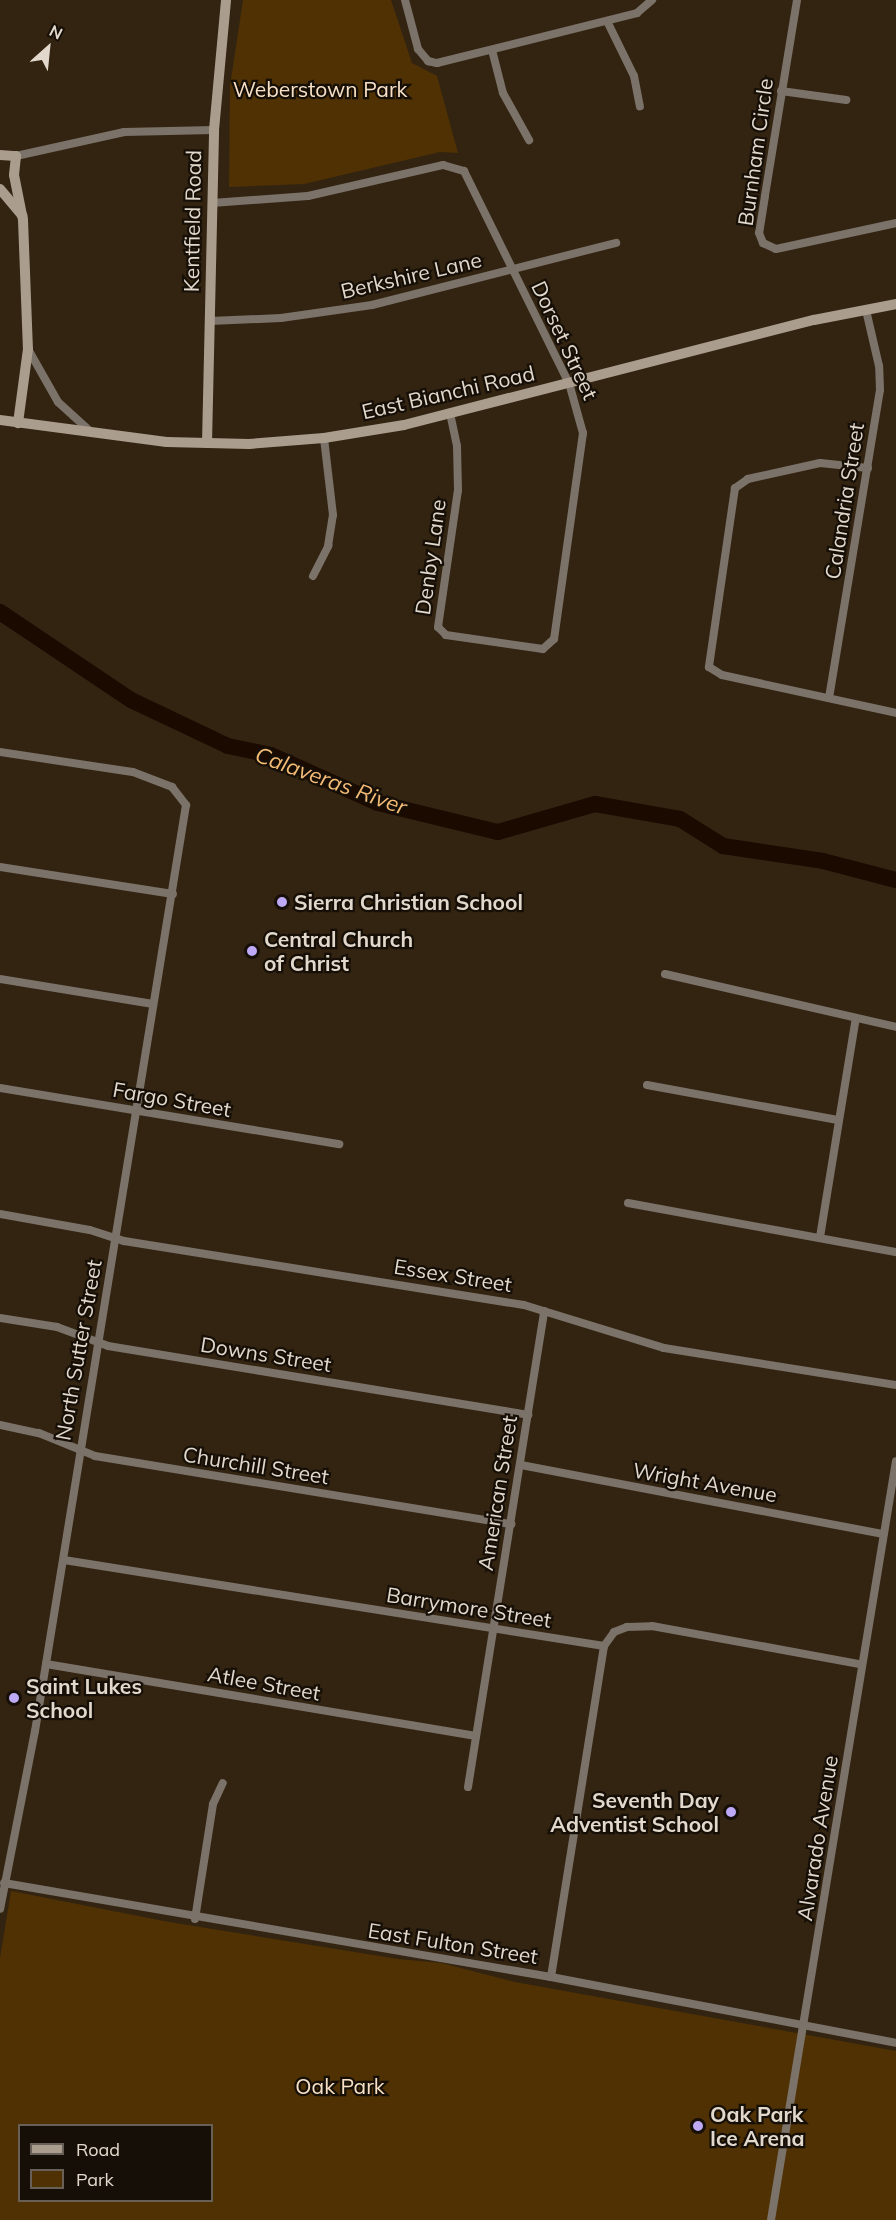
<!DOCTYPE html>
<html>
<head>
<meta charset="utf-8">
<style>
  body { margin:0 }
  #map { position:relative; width:896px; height:2220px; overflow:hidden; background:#332411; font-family:Mulish,sans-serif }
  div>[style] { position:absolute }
  .green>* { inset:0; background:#4f3103 }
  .river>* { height:16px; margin:-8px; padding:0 8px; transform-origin:8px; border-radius:8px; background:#1a0a00 }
  .street>* { height:8px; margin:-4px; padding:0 4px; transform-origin:4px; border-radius:4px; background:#7b7269 }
  .secondary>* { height:10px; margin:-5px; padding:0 5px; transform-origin:5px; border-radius:5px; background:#aa9d8e }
  .dots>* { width:16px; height:16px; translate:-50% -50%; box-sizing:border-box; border:3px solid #160f07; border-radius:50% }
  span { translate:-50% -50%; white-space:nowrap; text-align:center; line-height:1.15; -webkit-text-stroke:4.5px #160f07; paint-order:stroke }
  .park-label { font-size:21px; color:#f7e0c5 }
  .street-label { font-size:21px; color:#e2d8cc }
  .poi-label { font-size:21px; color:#e2d8cc; font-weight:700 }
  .left { translate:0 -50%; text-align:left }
  .right { translate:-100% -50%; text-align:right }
  .water-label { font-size:22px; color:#f5bc76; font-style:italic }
  .legend { position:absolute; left:18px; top:2124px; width:195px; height:78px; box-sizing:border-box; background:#160f07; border:2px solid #685f56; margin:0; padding:8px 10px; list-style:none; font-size:18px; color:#e2d8cc }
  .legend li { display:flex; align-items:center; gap:12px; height:30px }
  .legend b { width:30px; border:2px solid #685f56 }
  .north { position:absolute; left:18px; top:18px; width:60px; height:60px; -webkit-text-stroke:4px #160f07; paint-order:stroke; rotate:27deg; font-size:16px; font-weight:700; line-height:24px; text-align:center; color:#e2d8cc }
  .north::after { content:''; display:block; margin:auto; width:21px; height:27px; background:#e2d8cc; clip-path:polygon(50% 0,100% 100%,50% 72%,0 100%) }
</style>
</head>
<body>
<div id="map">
  <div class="green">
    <i style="clip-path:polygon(243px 0,391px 0,412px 63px,437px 76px,458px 153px,440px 152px,304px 184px,229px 187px,230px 86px)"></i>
    <i style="clip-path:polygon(evenodd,11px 1891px,169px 1922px,398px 1959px,441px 1963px,515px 1982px,896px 2051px,896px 2220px,0 2220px,0 1958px,11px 1891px,20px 2126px,212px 2126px,212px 2200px,20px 2200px,20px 2126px)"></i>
  </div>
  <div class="river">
    <i style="left:0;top:612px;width:158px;rotate:33.9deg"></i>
    <i style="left:131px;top:700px;width:107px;rotate:25.4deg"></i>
    <i style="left:228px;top:746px;width:44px;rotate:11.8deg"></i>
    <i style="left:271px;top:755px;width:117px;rotate:24.2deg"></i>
    <i style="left:378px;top:803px;width:123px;rotate:13.6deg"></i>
    <i style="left:498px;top:832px;width:101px;rotate:-16.1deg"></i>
    <i style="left:595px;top:804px;width:86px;rotate:10deg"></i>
    <i style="left:680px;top:819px;width:51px;rotate:32.1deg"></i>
    <i style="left:723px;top:846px;width:101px;rotate:8.5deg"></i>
    <i style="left:823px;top:861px;width:75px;rotate:14.6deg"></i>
  </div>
  <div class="street">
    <i style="left:405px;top:0;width:51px;rotate:75.1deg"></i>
    <i style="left:418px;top:49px;width:16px;rotate:50deg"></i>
    <i style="left:428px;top:61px;width:9px;rotate:13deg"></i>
    <i style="left:437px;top:63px;width:206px;rotate:-14deg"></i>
    <i style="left:637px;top:13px;width:20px;rotate:-41deg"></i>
    <i style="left:797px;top:0;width:199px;rotate:99.3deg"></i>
    <i style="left:765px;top:196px;width:37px;rotate:99deg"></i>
    <i style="left:759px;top:233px;width:11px;rotate:68deg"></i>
    <i style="left:763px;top:243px;width:14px;rotate:25deg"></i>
    <i style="left:776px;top:249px;width:123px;rotate:-12.2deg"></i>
    <i style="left:607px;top:21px;width:61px;rotate:63.9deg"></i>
    <i style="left:634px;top:76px;width:31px;rotate:79deg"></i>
    <i style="left:492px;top:50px;width:44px;rotate:75.7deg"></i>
    <i style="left:503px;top:93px;width:54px;rotate:61deg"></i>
    <i style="left:781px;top:91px;width:66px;rotate:7.9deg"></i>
    <i style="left:16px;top:156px;width:111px;rotate:-12.5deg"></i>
    <i style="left:124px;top:132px;width:90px;rotate:-1.3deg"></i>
    <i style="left:212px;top:203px;width:96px;rotate:-4.2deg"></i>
    <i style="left:308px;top:196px;width:139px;rotate:-12.9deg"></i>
    <i style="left:443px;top:165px;width:22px;rotate:16deg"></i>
    <i style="left:464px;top:171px;width:237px;rotate:63.7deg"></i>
    <i style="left:569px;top:383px;width:52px;rotate:74.4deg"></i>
    <i style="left:583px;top:433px;width:208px;rotate:98deg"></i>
    <i style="left:554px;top:639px;width:15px;rotate:138deg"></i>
    <i style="left:543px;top:649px;width:98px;rotate:-171.8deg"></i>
    <i style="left:446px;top:635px;width:11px;rotate:-135deg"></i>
    <i style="left:438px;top:627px;width:138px;rotate:-81.7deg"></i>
    <i style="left:458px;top:490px;width:44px;rotate:-91.3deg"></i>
    <i style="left:457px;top:446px;width:34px;rotate:-102deg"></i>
    <i style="left:210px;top:321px;width:71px;rotate:-2.4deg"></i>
    <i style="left:281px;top:318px;width:92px;rotate:-8.1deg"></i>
    <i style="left:372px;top:305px;width:252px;rotate:-14.3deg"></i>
    <i style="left:28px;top:349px;width:61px;rotate:60.5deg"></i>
    <i style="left:58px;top:402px;width:45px;rotate:42.3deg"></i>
    <i style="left:868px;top:468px;width:48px;rotate:-174.1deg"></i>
    <i style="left:820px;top:463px;width:74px;rotate:167.5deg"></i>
    <i style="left:748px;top:479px;width:16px;rotate:145deg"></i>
    <i style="left:735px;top:488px;width:181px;rotate:98.3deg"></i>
    <i style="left:709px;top:667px;width:15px;rotate:32deg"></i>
    <i style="left:722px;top:675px;width:178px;rotate:12.3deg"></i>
    <i style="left:313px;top:576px;width:34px;rotate:-63deg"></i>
    <i style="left:328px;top:546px;width:31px;rotate:-81deg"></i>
    <i style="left:333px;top:515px;width:78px;rotate:-96.7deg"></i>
    <i style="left:829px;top:698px;width:312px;rotate:-80.6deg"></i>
    <i style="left:880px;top:390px;width:24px;rotate:-92deg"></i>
    <i style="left:879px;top:366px;width:57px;rotate:-103.1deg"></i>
    <i style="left:0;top:752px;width:134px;rotate:8.6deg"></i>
    <i style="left:133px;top:772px;width:42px;rotate:21deg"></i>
    <i style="left:172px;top:787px;width:23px;rotate:52deg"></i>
    <i style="left:186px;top:805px;width:938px;rotate:99.26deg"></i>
    <i style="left:35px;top:1731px;width:181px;rotate:101.1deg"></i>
    <i style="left:0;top:867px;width:175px;rotate:8.9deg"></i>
    <i style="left:665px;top:974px;width:237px;rotate:12.9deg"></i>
    <i style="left:0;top:979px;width:155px;rotate:9.3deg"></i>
    <i style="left:647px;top:1085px;width:194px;rotate:10.4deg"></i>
    <i style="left:0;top:1088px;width:344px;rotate:9.4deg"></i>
    <i style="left:628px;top:1203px;width:272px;rotate:10.4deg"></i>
    <i style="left:0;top:1214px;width:91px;rotate:10.1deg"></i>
    <i style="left:90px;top:1230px;width:36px;rotate:18deg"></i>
    <i style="left:124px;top:1241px;width:405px;rotate:9.1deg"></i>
    <i style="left:524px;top:1305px;width:146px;rotate:17.1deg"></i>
    <i style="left:664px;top:1348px;width:235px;rotate:9.1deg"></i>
    <i style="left:820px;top:1237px;width:222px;rotate:-80.7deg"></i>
    <i style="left:0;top:1318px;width:58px;rotate:9deg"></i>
    <i style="left:57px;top:1327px;width:54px;rotate:20.4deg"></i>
    <i style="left:108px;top:1346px;width:426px;rotate:9.3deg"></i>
    <i style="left:0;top:1425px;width:40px;rotate:12deg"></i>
    <i style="left:39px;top:1433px;width:61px;rotate:22.3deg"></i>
    <i style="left:95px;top:1456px;width:422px;rotate:9.3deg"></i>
    <i style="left:521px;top:1465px;width:369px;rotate:10.8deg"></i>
    <i style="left:64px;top:1560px;width:547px;rotate:9.05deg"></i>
    <i style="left:604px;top:1646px;width:17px;rotate:-54deg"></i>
    <i style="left:614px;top:1632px;width:14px;rotate:-21deg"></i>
    <i style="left:627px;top:1627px;width:25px;rotate:-2deg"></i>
    <i style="left:652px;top:1626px;width:211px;rotate:10.4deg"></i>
    <i style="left:46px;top:1664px;width:436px;rotate:9.5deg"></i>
    <i style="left:468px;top:1787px;width:482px;rotate:-80.9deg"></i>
    <i style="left:4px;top:1883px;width:555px;rotate:9.75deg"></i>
    <i style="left:551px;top:1977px;width:351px;rotate:10.8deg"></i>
    <i style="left:195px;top:1919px;width:116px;rotate:-81.1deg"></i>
    <i style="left:213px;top:1804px;width:23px;rotate:-65deg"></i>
    <i style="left:551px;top:1977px;width:335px;rotate:-80.9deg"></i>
    <i style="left:771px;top:2220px;width:769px;rotate:-80.65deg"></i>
  </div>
  <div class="secondary">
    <i style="left:0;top:155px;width:16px;rotate:4deg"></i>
    <i style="left:16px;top:156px;width:19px;rotate:96deg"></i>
    <i style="left:14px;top:175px;width:46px;rotate:78.7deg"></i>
    <i style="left:23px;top:220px;width:129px;rotate:87.8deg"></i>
    <i style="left:28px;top:349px;width:75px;rotate:97.7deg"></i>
    <i style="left:0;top:189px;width:35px;rotate:50deg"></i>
    <i style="left:0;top:420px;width:168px;rotate:7.5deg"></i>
    <i style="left:167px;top:442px;width:82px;rotate:1.4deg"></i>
    <i style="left:249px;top:444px;width:75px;rotate:-4.6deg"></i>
    <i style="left:324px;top:438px;width:81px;rotate:-9.2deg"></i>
    <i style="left:404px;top:425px;width:423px;rotate:-14.4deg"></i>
    <i style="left:814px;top:320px;width:84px;rotate:-11deg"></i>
    <i style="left:207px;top:443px;width:313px;rotate:-88.7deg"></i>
    <i style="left:214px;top:130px;width:131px;rotate:-84.7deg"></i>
  </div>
  <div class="dots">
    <i style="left:282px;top:902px;background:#bda9f5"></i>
    <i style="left:252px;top:951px;background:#bda9f5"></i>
    <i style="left:14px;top:1698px;background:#bda9f5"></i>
    <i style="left:731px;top:1812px;background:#bda9f5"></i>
    <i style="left:698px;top:2126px;background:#bda9f5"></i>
  </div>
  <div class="park-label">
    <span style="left:320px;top:89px">Weberstown Park</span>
    <span style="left:340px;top:2086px">Oak Park</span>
  </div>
  <div class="street-label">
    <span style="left:755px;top:152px;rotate:-82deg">Burnham Circle</span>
    <span style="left:192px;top:221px;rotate:-89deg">Kentfield Road</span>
    <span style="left:411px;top:275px;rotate:-13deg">Berkshire Lane</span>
    <span style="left:565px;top:340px;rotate:65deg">Dorset Street</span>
    <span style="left:448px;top:392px;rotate:-13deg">East Bianchi Road</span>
    <span style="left:844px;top:501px;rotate:-81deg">Calandria Street</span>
    <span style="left:430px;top:557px;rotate:-82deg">Denby Lane</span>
    <span style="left:172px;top:1099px;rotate:10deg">Fargo Street</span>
    <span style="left:453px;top:1275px;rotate:9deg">Essex Street</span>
    <span style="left:78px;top:1350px;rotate:-80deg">North Sutter Street</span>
    <span style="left:266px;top:1354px;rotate:9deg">Downs Street</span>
    <span style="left:256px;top:1465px;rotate:9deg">Churchill Street</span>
    <span style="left:705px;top:1482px;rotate:10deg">Wright Avenue</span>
    <span style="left:497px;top:1493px;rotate:-81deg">American Street</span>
    <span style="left:469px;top:1607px;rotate:9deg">Barrymore Street</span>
    <span style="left:264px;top:1683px;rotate:10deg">Atlee Street</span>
    <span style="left:817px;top:1838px;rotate:-81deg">Alvarado Avenue</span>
    <span style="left:453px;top:1943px;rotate:9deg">East Fulton Street</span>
  </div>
  <div class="poi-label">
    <span class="left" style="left:294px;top:902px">Sierra Christian School</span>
    <span class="left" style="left:264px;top:951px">Central Church<br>of Christ</span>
    <span class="left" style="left:26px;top:1698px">Saint Lukes<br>School</span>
    <span class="right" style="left:719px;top:1812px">Seventh Day<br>Adventist School</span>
    <span class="left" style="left:710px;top:2126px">Oak Park<br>Ice Arena</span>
  </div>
  <div class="water-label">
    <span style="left:331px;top:781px;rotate:20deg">Calaveras River</span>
  </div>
  <ul class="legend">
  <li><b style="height:8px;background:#aa9d8e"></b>Road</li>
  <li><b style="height:16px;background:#4f3103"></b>Park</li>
  </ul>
  <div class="north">N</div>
</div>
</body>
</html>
